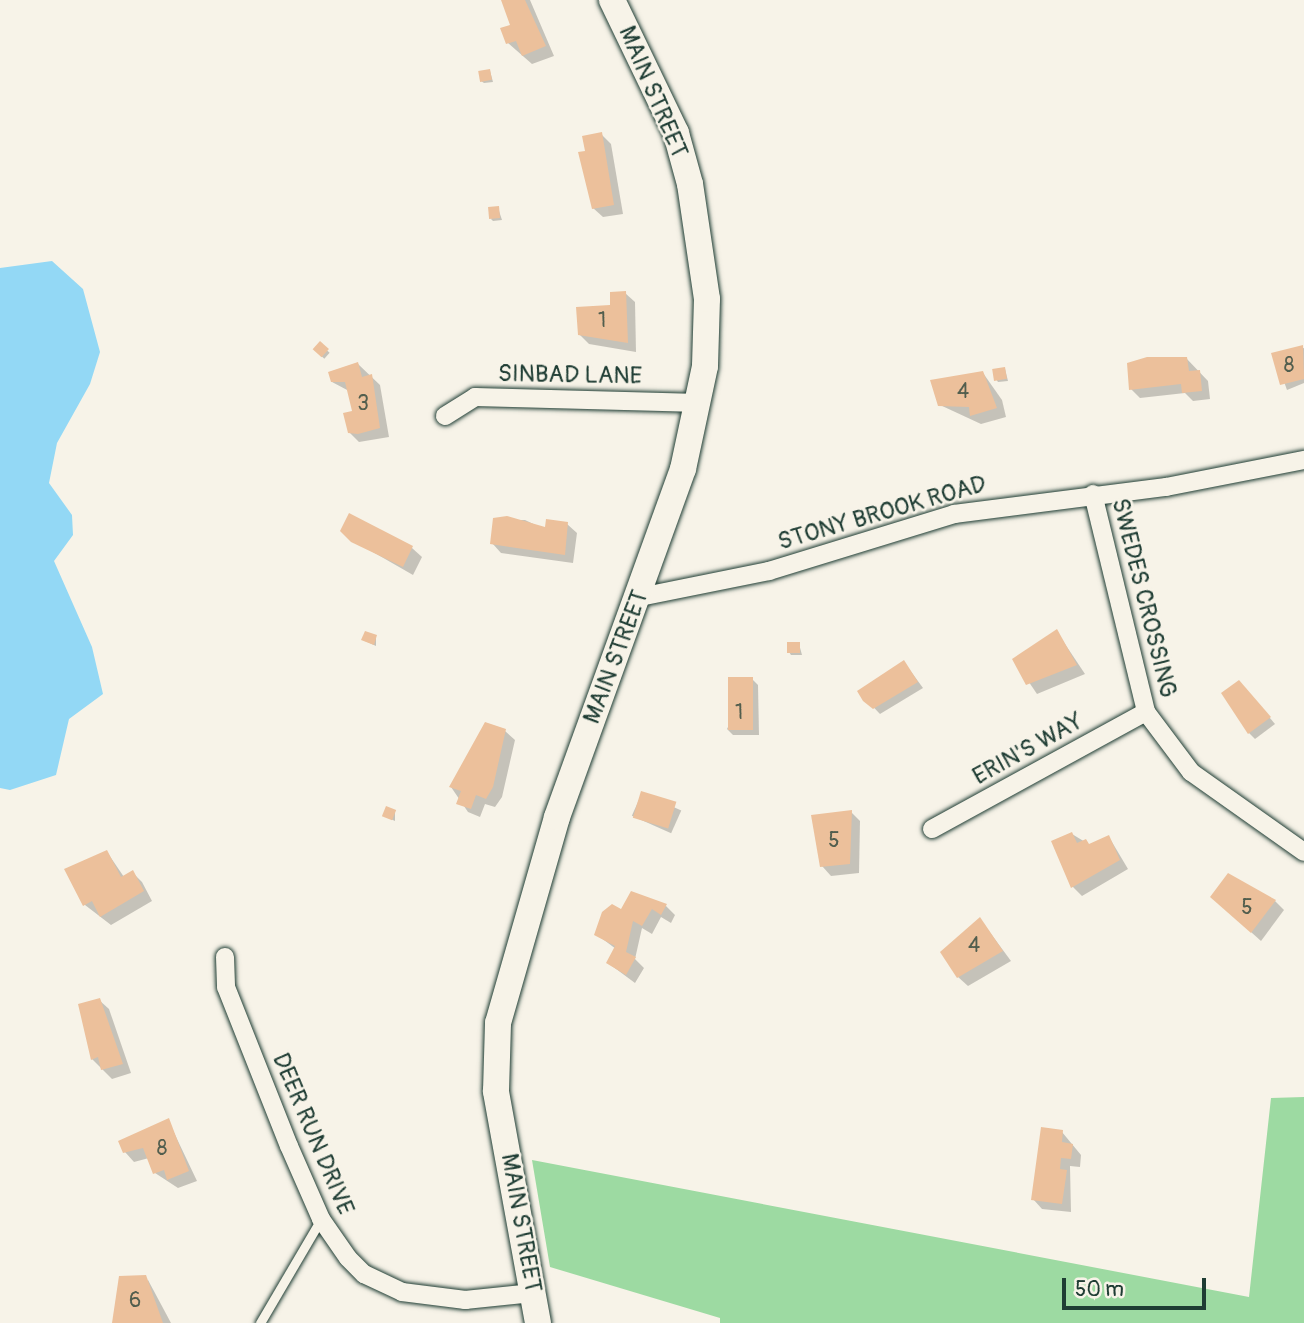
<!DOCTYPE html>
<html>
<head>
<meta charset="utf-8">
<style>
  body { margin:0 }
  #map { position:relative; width:1304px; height:1323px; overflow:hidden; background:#f7f3e8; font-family:Pangolin,sans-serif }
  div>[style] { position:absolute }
  .green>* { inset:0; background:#9ddaa2 }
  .water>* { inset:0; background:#93d8f5 }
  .shadow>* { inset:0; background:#0003; transform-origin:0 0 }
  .building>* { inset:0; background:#ecc09b; transform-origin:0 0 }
  .roads { filter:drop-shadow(0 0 2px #1f3d34) drop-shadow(0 0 2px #1f3d34) }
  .lane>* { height:9px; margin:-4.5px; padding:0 4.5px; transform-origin:4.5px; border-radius:4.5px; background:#f7f3e8 }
  .street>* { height:18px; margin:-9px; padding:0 9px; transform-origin:9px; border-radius:9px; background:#f7f3e8 }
  .secondary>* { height:26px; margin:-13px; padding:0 13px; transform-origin:13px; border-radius:13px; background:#f7f3e8 }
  span { translate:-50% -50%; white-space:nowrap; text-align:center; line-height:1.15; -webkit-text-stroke:5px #f7f3e8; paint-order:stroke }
  .number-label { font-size:21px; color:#525e4e }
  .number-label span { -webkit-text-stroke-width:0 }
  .street-label { font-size:24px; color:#1f3d34 }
  .scale { position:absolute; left:1062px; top:1278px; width:144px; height:32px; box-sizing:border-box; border:4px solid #1f3d34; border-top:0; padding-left:9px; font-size:21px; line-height:24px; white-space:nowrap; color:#1f3d34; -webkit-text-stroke:5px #f7f3e8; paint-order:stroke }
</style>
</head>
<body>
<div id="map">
  <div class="green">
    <i style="clip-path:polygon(1304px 1097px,1304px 1323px,720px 1323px,720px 1318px,550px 1267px,532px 1160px,1249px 1297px,1271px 1098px)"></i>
  </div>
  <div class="water">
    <i style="clip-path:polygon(52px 261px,83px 289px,100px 352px,90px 384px,57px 443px,49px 483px,72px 515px,73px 535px,54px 561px,92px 647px,103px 694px,69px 719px,56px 775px,10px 790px,0 788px,0 268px)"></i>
  </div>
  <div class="shadow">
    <i style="clip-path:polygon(503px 0,530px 0,554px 56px,532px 64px,508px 43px,512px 26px)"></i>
    <i style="clip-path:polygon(490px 71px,493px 82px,484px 83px,481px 81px)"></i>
    <i style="clip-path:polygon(601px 134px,611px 144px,623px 214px,603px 217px,593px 208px,587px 152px)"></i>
    <i style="clip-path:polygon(498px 208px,502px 220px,493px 221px,491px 219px)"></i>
    <i style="clip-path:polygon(625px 293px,635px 302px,636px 352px,589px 344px,579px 334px)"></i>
    <i style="left:320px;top:344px;width:13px;height:8px;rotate:42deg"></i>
    <i style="clip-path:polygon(1304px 348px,1304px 383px,1287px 390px,1274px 354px)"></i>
    <i style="clip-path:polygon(1186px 358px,1208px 381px,1210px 399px,1193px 401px,1185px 393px,1140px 398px,1131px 389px)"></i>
    <i style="clip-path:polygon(358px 364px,380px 385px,389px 437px,359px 442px,350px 433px,355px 412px,349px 391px,332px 382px)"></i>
    <i style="clip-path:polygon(1005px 369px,1008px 381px,998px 382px,996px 379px)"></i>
    <i style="clip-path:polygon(983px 373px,1002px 400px,1006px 417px,981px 424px,940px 405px)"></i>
    <i style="clip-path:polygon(349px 516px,412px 548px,422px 557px,413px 575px,352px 540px)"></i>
    <i style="clip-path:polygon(495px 520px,525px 520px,546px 530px,567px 524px,577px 533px,573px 563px,501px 553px,492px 543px)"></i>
    <i style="clip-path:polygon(1057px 632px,1085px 674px,1037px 694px,1014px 660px)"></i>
    <i style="clip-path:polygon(376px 637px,376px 646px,363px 640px)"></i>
    <i style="clip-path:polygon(799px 644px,802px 655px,791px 655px,789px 652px)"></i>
    <i style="clip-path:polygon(904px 662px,923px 688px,880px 714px,859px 692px)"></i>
    <i style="clip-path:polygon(752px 679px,758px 685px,759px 735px,733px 735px,727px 729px)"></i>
    <i style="clip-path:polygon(1245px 688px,1275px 724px,1255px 739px,1249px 733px)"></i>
    <i style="clip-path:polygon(505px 731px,515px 740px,502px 797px,495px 807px,485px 804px,480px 817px,468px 812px,451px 787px)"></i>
    <i style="left:642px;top:793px;width:43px;height:25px;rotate:24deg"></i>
    <i style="clip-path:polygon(395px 811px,395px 821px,384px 816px)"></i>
    <i style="clip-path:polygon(851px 812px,860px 821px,859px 873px,831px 876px,822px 866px)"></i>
    <i style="clip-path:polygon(1072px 834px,1090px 845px,1109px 837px,1128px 869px,1082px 896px,1073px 887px)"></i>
    <i style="clip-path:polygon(107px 852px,124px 877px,133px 873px,142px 882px,152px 901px,111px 925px,85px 905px,67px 870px)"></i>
    <i style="clip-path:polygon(1275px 901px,1284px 910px,1261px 941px,1222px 906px)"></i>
    <i style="clip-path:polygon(612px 906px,621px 911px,666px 906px,675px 915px,671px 923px,661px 917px,652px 934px,642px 928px,635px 959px,644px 968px,635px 983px,608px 963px,616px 949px,596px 934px)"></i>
    <i style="clip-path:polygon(980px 919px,1011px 961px,968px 986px,958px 977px)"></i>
    <i style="clip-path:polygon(99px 1000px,109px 1009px,131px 1073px,112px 1079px,92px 1059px)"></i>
    <i style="clip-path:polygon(168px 1120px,197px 1181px,178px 1188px,155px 1173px,149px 1158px,134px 1162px,125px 1152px)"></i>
    <i style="clip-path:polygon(1062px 1132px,1081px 1155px,1080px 1167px,1070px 1166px,1071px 1212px,1042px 1209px,1033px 1199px)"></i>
    <i style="clip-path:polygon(148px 1280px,171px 1323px,114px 1323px)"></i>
  </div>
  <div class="building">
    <i style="clip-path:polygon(501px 0,525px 0,546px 46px,522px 56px,516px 41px,506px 44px,500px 28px,510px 25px)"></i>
    <i style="left:490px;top:69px;width:11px;height:12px;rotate:80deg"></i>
    <i style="clip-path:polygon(602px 132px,614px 205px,592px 209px,578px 152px,585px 151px,582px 136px)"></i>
    <i style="left:499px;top:206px;width:12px;height:11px;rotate:85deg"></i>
    <i style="clip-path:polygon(626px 291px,628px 343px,578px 335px,576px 307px,610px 305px,610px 292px)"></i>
    <i style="left:320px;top:341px;width:12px;height:11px;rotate:42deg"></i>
    <i style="clip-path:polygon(1303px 345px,1304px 379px,1280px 385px,1271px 353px)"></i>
    <i style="clip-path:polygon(1147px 357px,1187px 357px,1189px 371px,1200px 370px,1202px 391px,1182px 393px,1181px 384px,1129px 390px,1127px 363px)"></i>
    <i style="clip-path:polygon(358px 362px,362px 377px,372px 374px,380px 428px,358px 434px,348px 433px,343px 413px,352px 411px,345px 382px,331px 382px,328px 372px)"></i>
    <i style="left:1005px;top:367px;width:12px;height:13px;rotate:81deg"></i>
    <i style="clip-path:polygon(983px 371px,997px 408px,970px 416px,969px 407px,938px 406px,930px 380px)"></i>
    <i style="clip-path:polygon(349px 513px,413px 546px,403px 567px,351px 542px,340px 531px)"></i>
    <i style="clip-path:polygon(507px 516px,545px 527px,546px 519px,568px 522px,565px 555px,490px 544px,493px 518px)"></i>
    <i style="clip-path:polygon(1057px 629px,1077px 665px,1026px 685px,1012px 659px)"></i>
    <i style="clip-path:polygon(365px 631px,377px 635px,374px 645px,361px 640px)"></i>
    <i style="left:787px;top:642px;width:13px;height:11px"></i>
    <i style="clip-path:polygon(904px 660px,918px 682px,873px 709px,863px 701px,857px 691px)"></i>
    <i style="left:753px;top:677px;width:53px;height:25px;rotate:90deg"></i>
    <i style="clip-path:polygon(1239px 680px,1271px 717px,1248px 734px,1221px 693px)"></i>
    <i style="clip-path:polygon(485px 722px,506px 729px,493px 787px,486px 799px,476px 795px,471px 809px,456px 804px,461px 791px,449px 787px)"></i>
    <i style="left:641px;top:791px;width:37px;height:28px;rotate:17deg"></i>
    <i style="left:386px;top:806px;width:11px;height:11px;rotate:22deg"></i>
    <i style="clip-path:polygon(852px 810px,850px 864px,820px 867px,811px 815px)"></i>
    <i style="clip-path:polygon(1072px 832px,1077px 843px,1086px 839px,1089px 844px,1109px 835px,1120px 860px,1071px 888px,1051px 841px)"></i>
    <i style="clip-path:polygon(107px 850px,121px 877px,133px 870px,144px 891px,100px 917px,92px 901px,83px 906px,64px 869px)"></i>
    <i style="clip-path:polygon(1228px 873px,1276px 900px,1251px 933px,1210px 897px)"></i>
    <i style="clip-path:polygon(631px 891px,667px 904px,661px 915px,652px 909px,642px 926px,633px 921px,626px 952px,636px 957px,626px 975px,606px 963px,615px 946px,594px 935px,602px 912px,612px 904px,621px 909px)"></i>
    <i style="clip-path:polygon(980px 917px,1003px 951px,957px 978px,940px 952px)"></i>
    <i style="clip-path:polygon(100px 998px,123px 1064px,101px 1070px,98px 1057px,91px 1060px,78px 1004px)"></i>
    <i style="clip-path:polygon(169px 1118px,189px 1171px,167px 1180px,164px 1170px,153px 1174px,143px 1148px,123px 1153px,118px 1141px)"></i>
    <i style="clip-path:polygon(1041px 1127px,1063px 1130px,1062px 1142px,1073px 1144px,1071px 1159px,1061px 1158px,1060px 1169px,1067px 1170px,1062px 1204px,1031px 1200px)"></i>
    <i style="clip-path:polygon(146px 1275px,163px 1323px,112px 1323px,119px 1276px)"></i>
  </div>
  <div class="roads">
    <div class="lane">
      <i style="left:260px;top:1323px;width:121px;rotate:-59.6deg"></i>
    </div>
    <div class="street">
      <i style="left:445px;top:416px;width:36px;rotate:-32deg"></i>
      <i style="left:475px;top:397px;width:225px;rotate:1.5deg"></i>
      <i style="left:1093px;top:494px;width:224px;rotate:76.3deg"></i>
      <i style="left:1146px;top:712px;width:75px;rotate:53.1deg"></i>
      <i style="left:1191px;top:772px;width:138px;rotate:35.3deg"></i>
      <i style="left:640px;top:597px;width:132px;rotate:-11.4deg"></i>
      <i style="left:769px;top:571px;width:194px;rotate:-17.1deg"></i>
      <i style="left:954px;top:514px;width:214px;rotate:-7.3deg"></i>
      <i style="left:1166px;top:487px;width:141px;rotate:-11.1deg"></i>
      <i style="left:932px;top:829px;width:244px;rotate:-28.7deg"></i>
      <i style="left:225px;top:957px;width:30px;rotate:88deg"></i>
      <i style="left:226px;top:987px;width:171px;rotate:68.4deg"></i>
      <i style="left:289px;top:1146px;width:80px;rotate:66.3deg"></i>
      <i style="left:321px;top:1219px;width:47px;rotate:55.3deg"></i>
      <i style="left:348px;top:1258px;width:23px;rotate:45deg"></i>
      <i style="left:364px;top:1274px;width:42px;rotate:25.3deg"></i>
      <i style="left:402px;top:1292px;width:64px;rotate:7.2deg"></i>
      <i style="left:465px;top:1300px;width:68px;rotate:-5.9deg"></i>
    </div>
    <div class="secondary">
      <i style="left:538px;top:1323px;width:236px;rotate:-100.3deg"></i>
      <i style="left:496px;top:1091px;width:68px;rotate:-88.3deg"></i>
      <i style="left:498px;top:1023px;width:214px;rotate:-74deg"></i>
      <i style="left:557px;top:817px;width:370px;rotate:-70.1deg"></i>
      <i style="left:683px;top:469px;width:105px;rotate:-77.9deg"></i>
      <i style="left:705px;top:366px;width:67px;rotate:-88.3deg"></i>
      <i style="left:707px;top:299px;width:116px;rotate:-98.4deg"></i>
      <i style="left:690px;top:184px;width:53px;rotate:-105.4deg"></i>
      <i style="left:676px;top:133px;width:148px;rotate:-115.7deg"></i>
    </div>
  </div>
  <div class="number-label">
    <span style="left:602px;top:321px">1</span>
    <span style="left:1289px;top:366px">8</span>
    <span style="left:963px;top:392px">4</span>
    <span style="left:363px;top:404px">3</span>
    <span style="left:739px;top:713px">1</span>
    <span style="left:834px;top:841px">5</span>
    <span style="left:1247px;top:908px">5</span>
    <span style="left:974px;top:946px">4</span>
    <span style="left:162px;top:1149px">8</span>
    <span style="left:135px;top:1301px">6</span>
  </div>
  <div class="street-label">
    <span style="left:653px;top:92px;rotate:67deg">MAIN STREET</span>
    <span style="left:570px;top:375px;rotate:1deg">SINBAD LANE</span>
    <span style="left:882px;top:513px;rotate:-16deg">STONY BROOK ROAD</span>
    <span style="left:1144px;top:598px;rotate:76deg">SWEDES CROSSING</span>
    <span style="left:616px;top:657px;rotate:-69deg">MAIN STREET</span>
    <span style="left:1028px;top:749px;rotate:-29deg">ERIN'S WAY</span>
    <span style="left:313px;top:1134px;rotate:67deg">DEER RUN DRIVE</span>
    <span style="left:521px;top:1223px;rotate:80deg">MAIN STREET</span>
  </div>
  <div class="scale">50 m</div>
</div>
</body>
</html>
